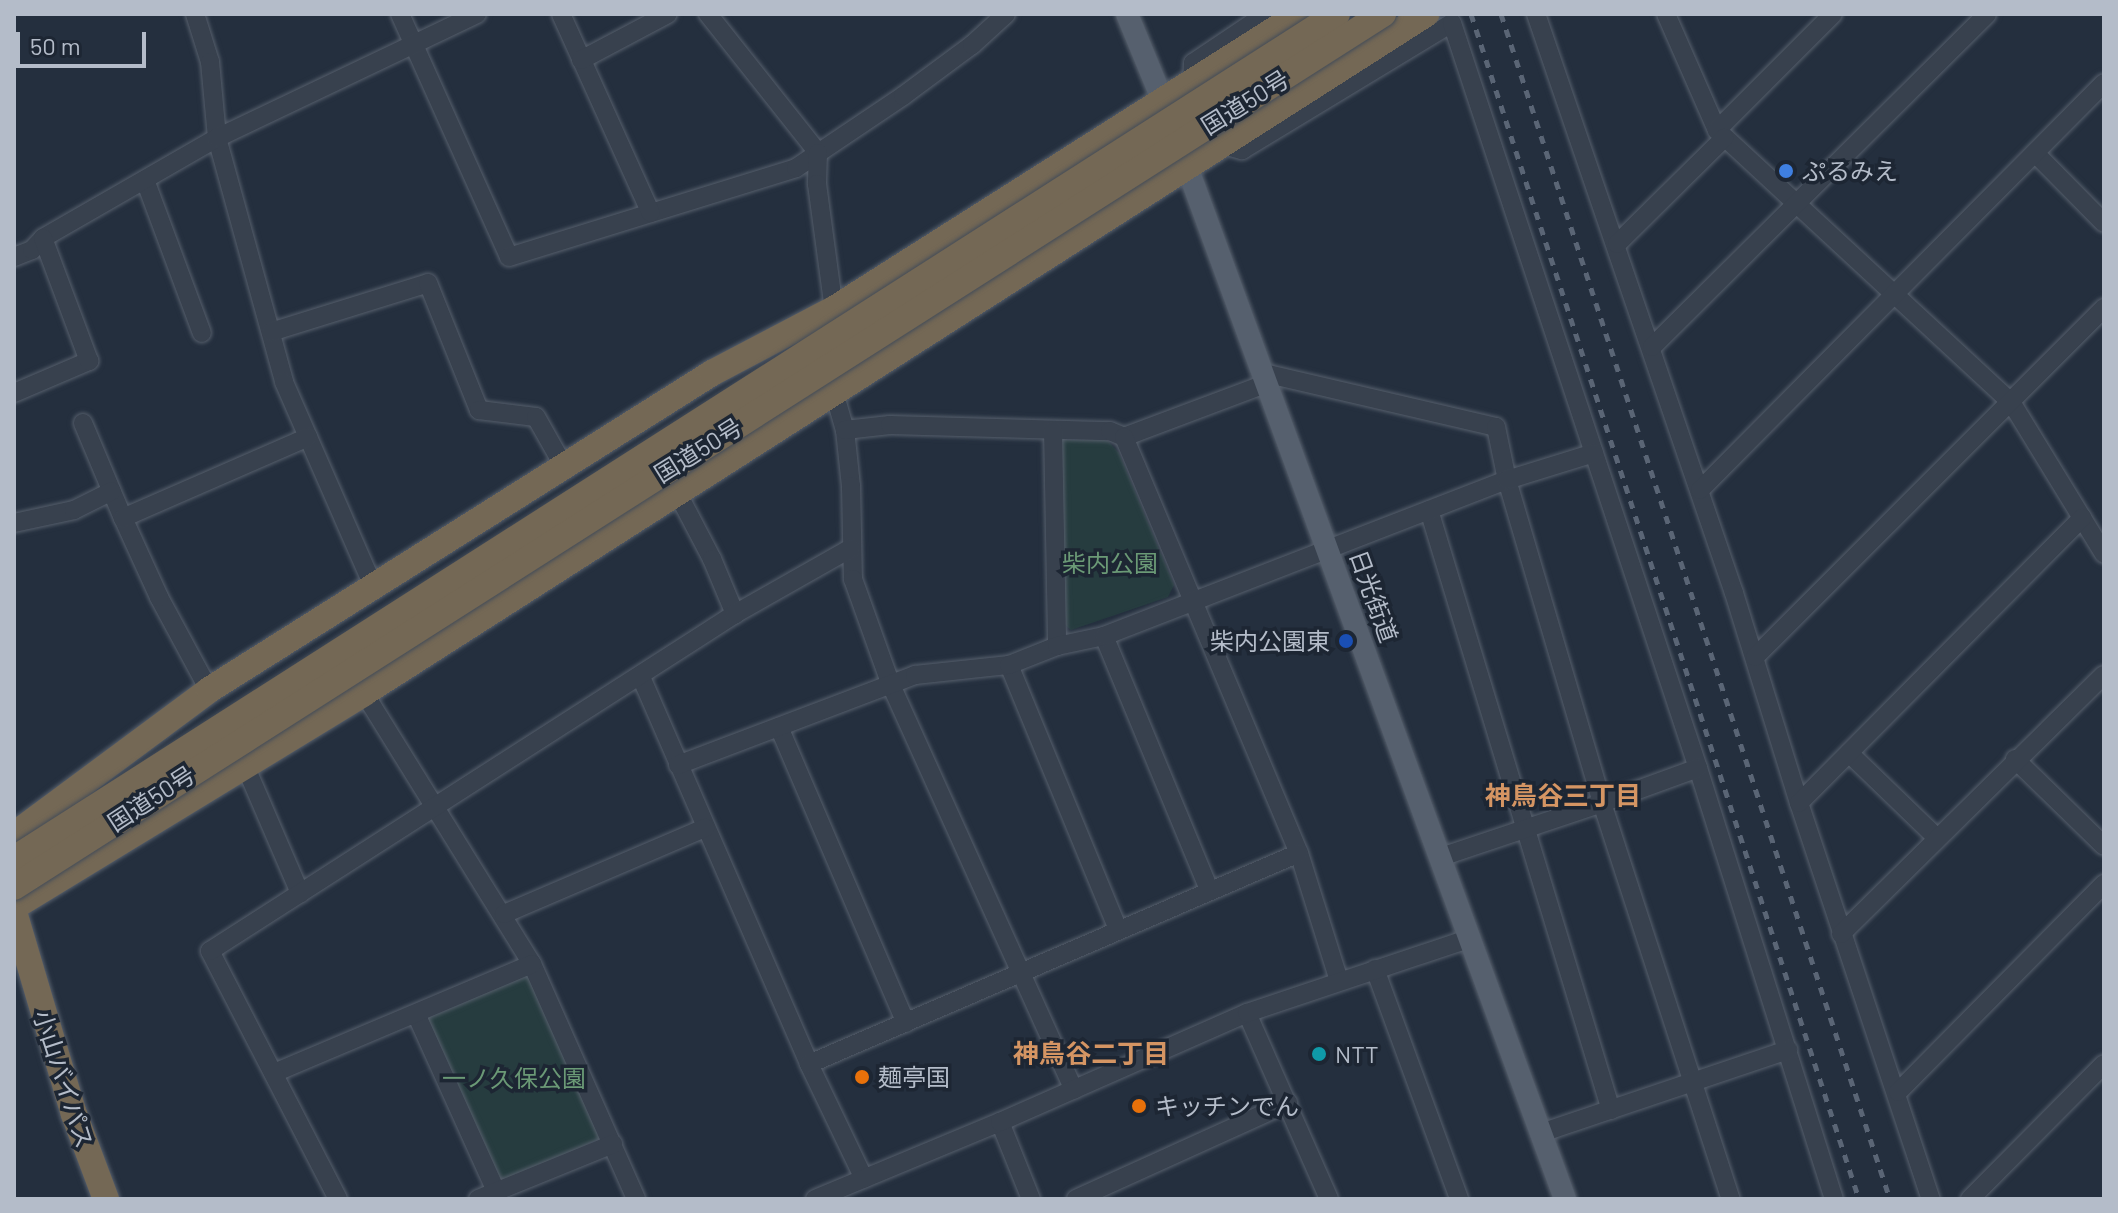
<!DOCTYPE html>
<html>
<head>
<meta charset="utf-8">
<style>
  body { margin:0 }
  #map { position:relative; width:2118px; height:1213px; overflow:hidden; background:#242f3e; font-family:Barlow,"Noto Sans JP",sans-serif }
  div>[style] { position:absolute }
  .green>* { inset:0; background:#263c3f; transform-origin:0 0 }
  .roads { filter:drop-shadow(0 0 2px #565f6c) drop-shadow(0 0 2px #565f6c) }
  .minor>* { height:18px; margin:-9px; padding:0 9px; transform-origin:9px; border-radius:9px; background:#38414e }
  .major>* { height:22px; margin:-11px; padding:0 11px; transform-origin:11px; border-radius:11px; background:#56606e }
  .highway>* { height:26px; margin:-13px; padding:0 13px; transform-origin:13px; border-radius:13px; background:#746855 }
  .rail>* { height:5px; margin-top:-2.5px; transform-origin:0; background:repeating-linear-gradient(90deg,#5a6575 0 8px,transparent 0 16px) }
  .bridges { filter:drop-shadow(0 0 2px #434c59) drop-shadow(0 0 2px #434c59) }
  .highway-bridge>* { height:26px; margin:-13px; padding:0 13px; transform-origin:13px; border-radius:13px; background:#746855 }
  .dots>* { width:22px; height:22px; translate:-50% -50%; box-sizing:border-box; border:4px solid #1d2633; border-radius:50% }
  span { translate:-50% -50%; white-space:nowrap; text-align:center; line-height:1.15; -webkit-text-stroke:7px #1d2633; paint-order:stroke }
  .street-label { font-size:24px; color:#b4bcc9 }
  .poi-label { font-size:24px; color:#b4bcc9 }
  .left { translate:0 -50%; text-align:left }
  .right { translate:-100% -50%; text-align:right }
  .park-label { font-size:24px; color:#6b9a76 }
  .neighbourhood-label { font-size:26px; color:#d59563; font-weight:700 }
  .frame { position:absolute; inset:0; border:16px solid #b4bcc9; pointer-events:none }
  .scale { position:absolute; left:16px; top:32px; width:130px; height:36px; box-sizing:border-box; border:4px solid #b4bcc9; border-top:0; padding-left:10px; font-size:24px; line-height:28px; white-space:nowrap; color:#b4bcc9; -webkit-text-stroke:6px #1d2633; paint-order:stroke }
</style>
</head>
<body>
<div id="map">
  <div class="green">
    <i style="clip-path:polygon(1062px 440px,1107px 440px,1119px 453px,1174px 585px,1168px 597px,1071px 630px,1060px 621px)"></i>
    <i style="left:529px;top:973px;width:180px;height:112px;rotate:66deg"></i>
  </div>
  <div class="roads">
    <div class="minor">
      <i style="left:195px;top:14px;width:50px;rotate:72.6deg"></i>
      <i style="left:210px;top:62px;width:76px;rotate:84.7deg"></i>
      <i style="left:217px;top:138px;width:253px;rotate:74.6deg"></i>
      <i style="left:284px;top:382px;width:223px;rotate:66.4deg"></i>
      <i style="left:400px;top:14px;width:266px;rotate:65.8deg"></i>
      <i style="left:509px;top:257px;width:300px;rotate:-17.2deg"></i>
      <i style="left:796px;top:168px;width:129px;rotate:-33.9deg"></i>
      <i style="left:903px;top:96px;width:86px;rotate:-36.5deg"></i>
      <i style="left:972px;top:45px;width:46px;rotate:-42.4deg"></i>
      <i style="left:561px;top:14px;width:218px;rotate:65.7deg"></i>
      <i style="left:708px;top:14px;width:177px;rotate:51.6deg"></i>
      <i style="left:818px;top:153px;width:31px;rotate:92deg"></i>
      <i style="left:817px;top:184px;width:126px;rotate:82.3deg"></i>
      <i style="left:1536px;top:14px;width:612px;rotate:71.12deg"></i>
      <i style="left:1734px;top:593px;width:220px;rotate:72.8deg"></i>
      <i style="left:1799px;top:803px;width:417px;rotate:71.6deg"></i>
      <i style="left:1666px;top:14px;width:127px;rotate:66.3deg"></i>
      <i style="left:1717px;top:130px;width:401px;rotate:42.8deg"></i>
      <i style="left:2011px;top:402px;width:178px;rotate:58.5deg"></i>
      <i style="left:581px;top:60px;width:98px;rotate:-27.9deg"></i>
      <i style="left:1192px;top:83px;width:20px;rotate:-87deg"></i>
      <i style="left:1193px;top:63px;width:88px;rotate:-33.9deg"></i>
      <i style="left:1717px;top:130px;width:164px;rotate:-45deg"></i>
      <i style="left:1224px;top:145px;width:19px;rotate:16deg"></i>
      <i style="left:1242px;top:150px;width:245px;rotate:-31.2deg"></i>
      <i style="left:1452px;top:23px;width:785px;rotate:71.73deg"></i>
      <i style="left:1698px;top:768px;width:452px;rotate:72.5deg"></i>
      <i style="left:2035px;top:153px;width:98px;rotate:45.4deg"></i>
      <i style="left:145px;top:180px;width:163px;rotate:69.6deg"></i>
      <i style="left:1617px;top:244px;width:151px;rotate:-44.7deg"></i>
      <i style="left:14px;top:257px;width:19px;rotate:-21deg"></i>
      <i style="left:32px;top:250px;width:16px;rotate:-47deg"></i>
      <i style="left:43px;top:238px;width:201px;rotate:-29.9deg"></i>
      <i style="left:217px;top:138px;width:288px;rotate:-25.5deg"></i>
      <i style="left:271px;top:332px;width:164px;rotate:-17.3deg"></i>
      <i style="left:428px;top:283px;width:137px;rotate:68.1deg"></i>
      <i style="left:479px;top:410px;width:57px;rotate:7deg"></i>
      <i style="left:536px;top:417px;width:55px;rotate:60.6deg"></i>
      <i style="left:1652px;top:347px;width:472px;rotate:-44.8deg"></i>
      <i style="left:1264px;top:373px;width:238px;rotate:13.1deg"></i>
      <i style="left:1496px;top:427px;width:54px;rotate:78.3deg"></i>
      <i style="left:1507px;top:480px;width:337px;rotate:73.6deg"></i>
      <i style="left:1602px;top:803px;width:102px;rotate:-20deg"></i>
      <i style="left:834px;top:392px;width:40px;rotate:74deg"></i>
      <i style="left:845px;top:430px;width:56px;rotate:83.9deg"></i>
      <i style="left:851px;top:486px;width:93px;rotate:88.8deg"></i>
      <i style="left:853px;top:579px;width:113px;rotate:70.3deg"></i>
      <i style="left:891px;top:685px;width:444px;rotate:65.7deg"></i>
      <i style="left:14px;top:393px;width:82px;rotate:-23.1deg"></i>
      <i style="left:89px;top:361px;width:131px;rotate:-110.5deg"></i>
      <i style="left:83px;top:423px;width:103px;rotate:67.2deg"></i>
      <i style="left:845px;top:430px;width:45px;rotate:-6.3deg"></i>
      <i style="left:890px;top:425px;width:220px;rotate:1.6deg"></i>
      <i style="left:1110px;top:431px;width:15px;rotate:23deg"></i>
      <i style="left:1124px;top:437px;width:154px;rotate:-20.6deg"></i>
      <i style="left:1053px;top:430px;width:216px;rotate:88.9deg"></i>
      <i style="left:1124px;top:437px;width:451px;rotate:67.2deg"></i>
      <i style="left:1299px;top:853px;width:134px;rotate:72.6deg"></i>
      <i style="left:1700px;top:490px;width:573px;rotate:-45.21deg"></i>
      <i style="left:677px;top:492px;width:76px;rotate:62.4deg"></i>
      <i style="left:712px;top:559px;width:60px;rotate:67.3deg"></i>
      <i style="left:1429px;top:510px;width:627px;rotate:73.13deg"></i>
      <i style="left:14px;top:523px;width:61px;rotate:-12.2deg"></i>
      <i style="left:74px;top:510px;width:42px;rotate:-26.6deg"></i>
      <i style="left:1104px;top:636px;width:275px;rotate:67.5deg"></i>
      <i style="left:1755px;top:657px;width:494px;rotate:-45deg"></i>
      <i style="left:1009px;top:665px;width:287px;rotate:67.6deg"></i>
      <i style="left:641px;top:677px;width:422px;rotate:66.5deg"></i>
      <i style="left:809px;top:1064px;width:127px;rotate:64.4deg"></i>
      <i style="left:209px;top:690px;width:106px;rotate:-118.3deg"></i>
      <i style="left:159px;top:597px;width:87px;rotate:-114.5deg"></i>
      <i style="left:123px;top:518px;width:202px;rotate:-23.6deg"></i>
      <i style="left:364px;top:693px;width:319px;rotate:58.2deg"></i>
      <i style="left:532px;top:964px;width:257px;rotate:66.1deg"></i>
      <i style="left:779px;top:727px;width:322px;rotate:66.8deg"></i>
      <i style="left:1849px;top:753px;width:122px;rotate:44deg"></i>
      <i style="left:2015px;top:759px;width:124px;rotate:44.3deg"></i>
      <i style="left:244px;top:763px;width:142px;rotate:66.7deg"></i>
      <i style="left:678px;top:765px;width:254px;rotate:-20.8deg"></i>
      <i style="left:915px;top:675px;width:95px;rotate:-6.1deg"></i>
      <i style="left:1009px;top:665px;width:52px;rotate:-21.6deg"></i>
      <i style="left:1057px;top:646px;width:48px;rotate:-12deg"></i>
      <i style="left:1104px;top:636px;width:432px;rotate:-21.2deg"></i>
      <i style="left:1507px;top:480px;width:91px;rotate:-17.2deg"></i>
      <i style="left:1799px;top:803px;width:402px;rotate:-45.2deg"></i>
      <i style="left:1441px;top:857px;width:170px;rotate:-18.5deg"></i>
      <i style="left:1602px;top:803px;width:416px;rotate:72deg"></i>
      <i style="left:504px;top:914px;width:219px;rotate:-23.2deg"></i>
      <i style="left:1841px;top:934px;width:369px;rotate:-44.6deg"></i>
      <i style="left:1375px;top:969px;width:245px;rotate:69.9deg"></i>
      <i style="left:1247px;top:1013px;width:203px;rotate:66.2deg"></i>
      <i style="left:417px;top:1016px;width:192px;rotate:65.7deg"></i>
      <i style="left:809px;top:1064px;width:533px;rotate:-23.3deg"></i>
      <i style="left:274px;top:1073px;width:280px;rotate:-22.9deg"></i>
      <i style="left:1898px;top:1092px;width:293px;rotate:-45.3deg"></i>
      <i style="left:1000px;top:1122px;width:83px;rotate:68.1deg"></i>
      <i style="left:1541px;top:1133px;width:261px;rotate:-18.6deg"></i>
      <i style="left:338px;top:1199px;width:279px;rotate:-117.3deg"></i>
      <i style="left:210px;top:951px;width:624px;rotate:-32.7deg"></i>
      <i style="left:735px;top:614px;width:133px;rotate:-29.6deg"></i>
      <i style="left:478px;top:1199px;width:146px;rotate:-22.2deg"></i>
      <i style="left:815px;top:1199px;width:200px;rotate:-22.6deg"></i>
      <i style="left:1000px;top:1122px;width:270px;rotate:-23.8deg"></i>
      <i style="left:1247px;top:1013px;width:236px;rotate:-18.5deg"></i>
      <i style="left:1076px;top:1199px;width:233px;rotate:-24.4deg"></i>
      <i style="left:1970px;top:1199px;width:190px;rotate:-45.2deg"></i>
    </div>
    <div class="major">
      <i style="left:1127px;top:14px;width:110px;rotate:67.6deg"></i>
      <i style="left:1182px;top:153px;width:1114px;rotate:69.89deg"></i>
    </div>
    <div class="highway">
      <i style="left:14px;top:835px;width:243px;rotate:-36.6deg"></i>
      <i style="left:209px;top:690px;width:595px;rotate:-32.22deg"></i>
      <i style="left:712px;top:373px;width:138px;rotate:-27.7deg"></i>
      <i style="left:834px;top:309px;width:551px;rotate:-32.39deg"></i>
      <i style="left:14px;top:907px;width:410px;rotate:-31.4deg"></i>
      <i style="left:364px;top:693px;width:1261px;rotate:-32.59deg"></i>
      <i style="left:14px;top:912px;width:211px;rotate:73.5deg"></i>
      <i style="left:74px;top:1114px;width:91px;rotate:69.4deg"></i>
    </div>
  </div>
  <div class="rail">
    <i style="left:1471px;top:14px;width:1247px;rotate:71.87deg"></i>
    <i style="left:1501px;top:14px;width:1247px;rotate:71.83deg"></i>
  </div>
  <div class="bridges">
    <div class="highway-bridge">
      <i style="left:14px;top:859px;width:1570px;rotate:-32.57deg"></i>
      <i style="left:14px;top:887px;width:1624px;rotate:-32.53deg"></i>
    </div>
  </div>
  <div class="dots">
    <i style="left:1786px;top:171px;background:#3f7fe0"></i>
    <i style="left:1346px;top:641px;background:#1a4fb4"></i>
    <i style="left:1319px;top:1054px;background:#0f9aa8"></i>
    <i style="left:862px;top:1077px;background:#e8710a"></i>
    <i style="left:1139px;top:1106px;background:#e8710a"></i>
  </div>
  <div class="street-label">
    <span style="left:1245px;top:102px;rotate:-32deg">国道50号</span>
    <span style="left:698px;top:450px;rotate:-32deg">国道50号</span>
    <span style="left:1374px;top:596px;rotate:70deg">日光街道</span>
    <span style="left:151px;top:798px;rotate:-33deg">国道50号</span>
    <span style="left:64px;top:1079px;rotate:72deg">小山バイパス</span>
  </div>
  <div class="poi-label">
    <span class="left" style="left:1802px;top:171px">ぷるみえ</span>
    <span class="right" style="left:1330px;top:641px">柴内公園東</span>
    <span class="left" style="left:1335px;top:1054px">NTT</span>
    <span class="left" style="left:878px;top:1077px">麺亭国</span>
    <span class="left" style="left:1155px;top:1106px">キッチンでん</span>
  </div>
  <div class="park-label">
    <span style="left:1110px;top:563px">柴内公園</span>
    <span style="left:514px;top:1078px">一ノ久保公園</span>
  </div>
  <div class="neighbourhood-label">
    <span style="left:1563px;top:795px">神鳥谷三丁目</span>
    <span style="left:1091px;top:1053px">神鳥谷二丁目</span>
  </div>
  <div class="frame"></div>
  <div class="scale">50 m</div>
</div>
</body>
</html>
